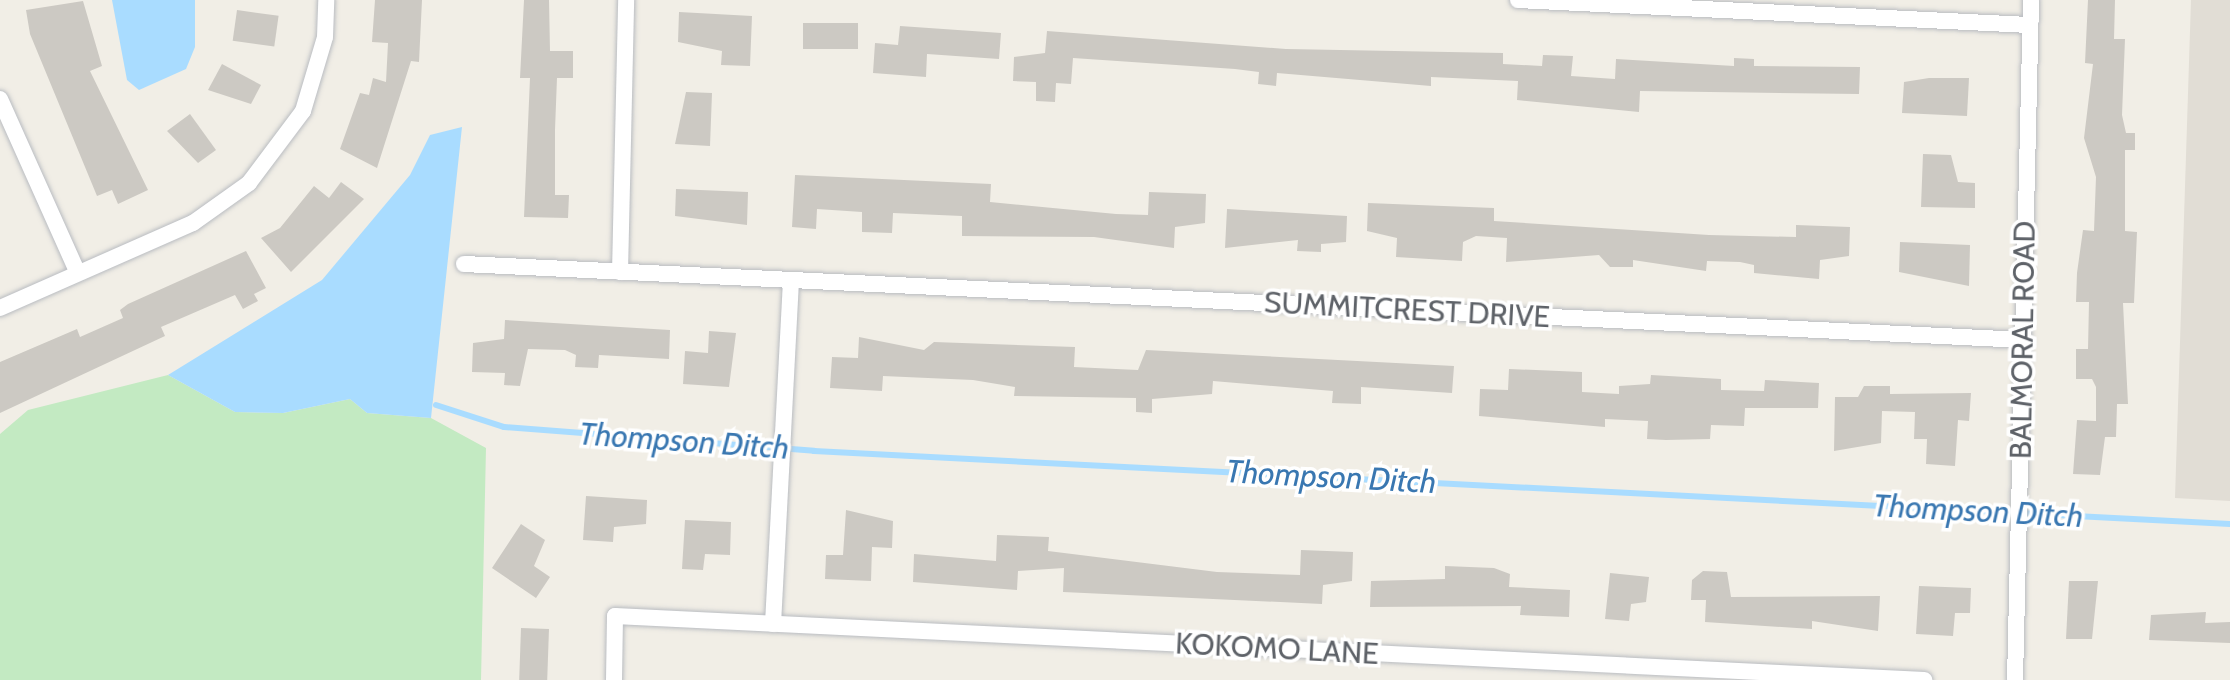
<!DOCTYPE html>
<html>
<head>
<meta charset="utf-8">
<style>
  body { margin:0 }
  #map { position:relative; width:2230px; height:680px; overflow:hidden; background:#f1eee6; font-family:Cabin,sans-serif }
  div>[style] { position:absolute }
  .education>* { inset:0; background:#e1ddd5 }
  .green>* { inset:0; background:#c3eac2 }
  .water>* { inset:0; background:#a9dcff }
  .stream>* { height:6px; margin:-3px; padding:0 3px; transform-origin:3px; border-radius:3px; background:#a9dcff }
  .building>* { inset:0; background:#ccc9c3; transform-origin:0 0 }
  .roads { filter:drop-shadow(0 0 2px #b9bcc1) drop-shadow(0 0 2px #b9bcc1) }
  .street>* { height:16px; margin:-8px; padding:0 8px; transform-origin:8px; border-radius:8px; background:#fff }
  span { translate:-50% -50%; white-space:nowrap; text-align:center; line-height:1.15; -webkit-text-stroke:7px #fff; paint-order:stroke }
  .street-label { font-size:30px; color:#5e6268 }
  .water-label { font-size:32px; color:#3977b1; font-style:italic }
</style>
</head>
<body>
<div id="map">
  <div class="education">
    <i style="clip-path:polygon(2191px 0,2230px 0,2230px 501px,2175px 498px)"></i>
  </div>
  <div class="green">
    <i style="clip-path:polygon(168px 375px,235px 412px,283px 413px,350px 399px,367px 413px,431px 418px,486px 448px,481px 680px,0 680px,0 434px,28px 410px)"></i>
  </div>
  <div class="water">
    <i style="clip-path:polygon(112px 0,195px 0,195px 47px,186px 69px,139px 90px,127px 80px)"></i>
    <i style="clip-path:polygon(462px 127px,431px 418px,367px 413px,350px 399px,283px 413px,235px 412px,168px 375px,322px 280px,410px 175px,430px 135px)"></i>
  </div>
  <div class="stream">
    <i style="left:436px;top:405px;width:71px;rotate:17.9deg"></i>
    <i style="left:504px;top:427px;width:311px;rotate:4.4deg"></i>
    <i style="left:814px;top:451px;width:1418px;rotate:2.95deg"></i>
  </div>
  <div class="building">
    <i style="clip-path:polygon(375px 0,422px 0,419px 62px,411px 61px,377px 168px,340px 149px,360px 93px,369px 95px,373px 78px,386px 82px,388px 43px,372px 42px)"></i>
    <i style="clip-path:polygon(524px 0,549px 0,550px 51px,573px 51px,573px 78px,557px 78px,555px 130px,555px 195px,569px 195px,568px 218px,524px 217px,530px 78px,520px 78px)"></i>
    <i style="clip-path:polygon(2088px 0,2115px 0,2114px 39px,2125px 39px,2122px 115px,2126px 133px,2135px 133px,2135px 150px,2125px 150px,2125px 231px,2137px 232px,2134px 303px,2123px 303px,2128px 404px,2117px 404px,2116px 437px,2105px 437px,2100px 475px,2073px 474px,2077px 420px,2096px 421px,2096px 387px,2092px 379px,2076px 379px,2076px 349px,2088px 349px,2089px 302px,2076px 302px,2077px 273px,2083px 230px,2094px 231px,2096px 177px,2084px 138px,2093px 64px,2085px 63px)"></i>
    <i style="clip-path:polygon(83px 1px,102px 66px,90px 71px,148px 190px,118px 204px,112px 190px,97px 196px,30px 34px,26px 10px)"></i>
    <i style="left:237px;top:10px;width:42px;height:31px;rotate:8deg"></i>
    <i style="clip-path:polygon(679px 12px,752px 16px,750px 66px,721px 65px,722px 51px,678px 42px)"></i>
    <i style="left:803px;top:23px;width:55px;height:26px"></i>
    <i style="clip-path:polygon(900px 26px,1001px 33px,999px 59px,927px 54px,926px 77px,873px 73px,875px 43px,898px 45px)"></i>
    <i style="clip-path:polygon(1047px 31px,1286px 49px,1503px 53px,1503px 64px,1542px 66px,1543px 55px,1573px 56px,1571px 76px,1615px 79px,1616px 59px,1734px 66px,1734px 58px,1754px 59px,1754px 66px,1860px 67px,1859px 94px,1640px 91px,1639px 112px,1517px 100px,1518px 81px,1431px 77px,1431px 86px,1277px 73px,1276px 86px,1258px 84px,1259px 72px,1235px 69px,1073px 58px,1071px 84px,1056px 83px,1055px 102px,1036px 101px,1036px 82px,1013px 81px,1014px 57px,1045px 53px)"></i>
    <i style="clip-path:polygon(222px 64px,261px 85px,251px 104px,208px 90px)"></i>
    <i style="clip-path:polygon(1929px 78px,1969px 78px,1967px 116px,1902px 113px,1904px 82px)"></i>
    <i style="clip-path:polygon(686px 92px,712px 93px,710px 146px,675px 144px)"></i>
    <i style="clip-path:polygon(190px 114px,216px 150px,198px 163px,167px 131px)"></i>
    <i style="clip-path:polygon(1923px 154px,1951px 155px,1958px 182px,1975px 183px,1975px 208px,1921px 207px)"></i>
    <i style="clip-path:polygon(795px 175px,991px 184px,990px 202px,1116px 214px,1148px 215px,1149px 192px,1206px 194px,1205px 223px,1175px 227px,1174px 248px,1094px 237px,962px 236px,962px 216px,893px 213px,892px 233px,862px 232px,862px 212px,817px 209px,816px 229px,792px 227px)"></i>
    <i style="clip-path:polygon(341px 182px,364px 199px,291px 272px,261px 238px,280px 228px,314px 186px,329px 198px)"></i>
    <i style="clip-path:polygon(676px 189px,748px 192px,747px 225px,675px 216px)"></i>
    <i style="clip-path:polygon(1368px 203px,1494px 208px,1494px 221px,1709px 235px,1796px 237px,1796px 225px,1850px 227px,1849px 256px,1820px 260px,1819px 279px,1754px 273px,1754px 265px,1740px 262px,1707px 261px,1706px 271px,1633px 260px,1633px 267px,1610px 267px,1599px 255px,1506px 262px,1507px 238px,1476px 236px,1463px 242px,1462px 261px,1396px 257px,1397px 238px,1367px 231px)"></i>
    <i style="clip-path:polygon(1227px 209px,1347px 216px,1346px 242px,1321px 244px,1321px 252px,1297px 251px,1298px 240px,1225px 248px)"></i>
    <i style="clip-path:polygon(1900px 242px,1970px 245px,1969px 286px,1899px 272px)"></i>
    <i style="clip-path:polygon(246px 251px,266px 288px,254px 294px,258px 301px,243px 309px,235px 295px,161px 327px,165px 336px,0 413px,0 362px,77px 329px,80px 337px,123px 318px,120px 310px,128px 304px)"></i>
    <i style="clip-path:polygon(505px 320px,670px 330px,669px 359px,599px 355px,598px 368px,575px 367px,576px 355px,565px 350px,528px 349px,520px 386px,504px 385px,505px 373px,472px 372px,473px 343px,504px 339px)"></i>
    <i style="clip-path:polygon(709px 331px,736px 333px,729px 387px,683px 384px,685px 351px,708px 353px)"></i>
    <i style="clip-path:polygon(859px 337px,924px 350px,934px 342px,1075px 347px,1074px 367px,1116px 369px,1138px 370px,1146px 350px,1454px 366px,1452px 393px,1361px 387px,1361px 404px,1332px 403px,1333px 391px,1213px 381px,1212px 394px,1152px 399px,1152px 413px,1136px 412px,1136px 398px,1014px 396px,1015px 387px,973px 380px,883px 376px,882px 391px,830px 388px,832px 357px,858px 358px)"></i>
    <i style="clip-path:polygon(1509px 369px,1582px 372px,1582px 392px,1619px 394px,1619px 386px,1650px 384px,1651px 375px,1721px 379px,1721px 390px,1764px 391px,1765px 380px,1819px 383px,1818px 408px,1745px 408px,1744px 426px,1711px 425px,1710px 439px,1666px 440px,1647px 439px,1648px 421px,1605px 419px,1605px 427px,1479px 416px,1480px 389px,1508px 390px)"></i>
    <i style="clip-path:polygon(1864px 386px,1890px 386px,1890px 394px,1971px 393px,1969px 421px,1958px 420px,1955px 466px,1926px 464px,1927px 439px,1914px 439px,1915px 412px,1882px 411px,1881px 443px,1834px 451px,1835px 397px,1858px 397px)"></i>
    <i style="clip-path:polygon(586px 496px,647px 500px,646px 524px,614px 527px,613px 542px,583px 540px)"></i>
    <i style="clip-path:polygon(846px 510px,893px 521px,892px 548px,872px 547px,871px 581px,825px 579px,826px 555px,843px 555px)"></i>
    <i style="clip-path:polygon(685px 520px,731px 522px,730px 555px,705px 554px,703px 570px,682px 569px)"></i>
    <i style="clip-path:polygon(521px 524px,545px 540px,534px 566px,550px 577px,536px 598px,492px 568px)"></i>
    <i style="clip-path:polygon(997px 535px,1049px 537px,1048px 551px,1217px 572px,1300px 575px,1301px 550px,1353px 552px,1352px 581px,1323px 585px,1322px 604px,1063px 592px,1064px 568px,1018px 571px,1017px 590px,913px 582px,914px 554px,996px 561px)"></i>
    <i style="clip-path:polygon(1445px 566px,1494px 568px,1510px 574px,1509px 587px,1570px 590px,1569px 617px,1520px 615px,1521px 606px,1370px 607px,1371px 581px,1445px 579px)"></i>
    <i style="clip-path:polygon(1703px 571px,1727px 572px,1731px 597px,1880px 596px,1878px 631px,1812px 621px,1812px 629px,1705px 622px,1706px 600px,1691px 600px,1692px 580px)"></i>
    <i style="clip-path:polygon(1610px 573px,1649px 577px,1646px 602px,1631px 604px,1629px 621px,1605px 619px)"></i>
    <i style="clip-path:polygon(2069px 581px,2098px 581px,2092px 639px,2066px 639px)"></i>
    <i style="clip-path:polygon(1919px 586px,1971px 588px,1970px 613px,1955px 613px,1953px 636px,1916px 634px)"></i>
    <i style="clip-path:polygon(2206px 612px,2205px 623px,2230px 622px,2230px 643px,2149px 640px,2151px 615px)"></i>
    <i style="left:521px;top:628px;width:28px;height:52px;rotate:2deg"></i>
  </div>
  <div class="roads">
    <div class="street">
      <i style="left:1518px;top:0;width:513px;rotate:2.8deg"></i>
      <i style="left:0;top:99px;width:188px;rotate:65.9deg"></i>
      <i style="left:464px;top:264px;width:1562px;rotate:2.79deg"></i>
      <i style="left:620px;top:272px;width:272px;rotate:-88.7deg"></i>
      <i style="left:0;top:308px;width:211px;rotate:-23.8deg"></i>
      <i style="left:193px;top:223px;width:69px;rotate:-35.5deg"></i>
      <i style="left:249px;top:183px;width:90px;rotate:-53.1deg"></i>
      <i style="left:303px;top:111px;width:77px;rotate:-73.4deg"></i>
      <i style="left:325px;top:37px;width:37px;rotate:-88deg"></i>
      <i style="left:773px;top:624px;width:344px;rotate:-87deg"></i>
      <i style="left:614px;top:680px;width:64px;rotate:-89.1deg"></i>
      <i style="left:615px;top:616px;width:1311px;rotate:2.8deg"></i>
      <i style="left:2015px;top:680px;width:680px;rotate:-88.65deg"></i>
    </div>
  </div>
  <div class="street-label">
    <span style="left:1407px;top:310px;rotate:3deg">SUMMITCREST DRIVE</span>
    <span style="left:2023px;top:340px;rotate:-89deg">BALMORAL ROAD</span>
    <span style="left:1277px;top:649px;rotate:3deg">KOKOMO LANE</span>
  </div>
  <div class="water-label">
    <span style="left:684px;top:441px;rotate:4deg">Thompson Ditch</span>
    <span style="left:1331px;top:477px;rotate:3deg">Thompson Ditch</span>
    <span style="left:1978px;top:511px;rotate:3deg">Thompson Ditch</span>
  </div>
</div>
</body>
</html>
